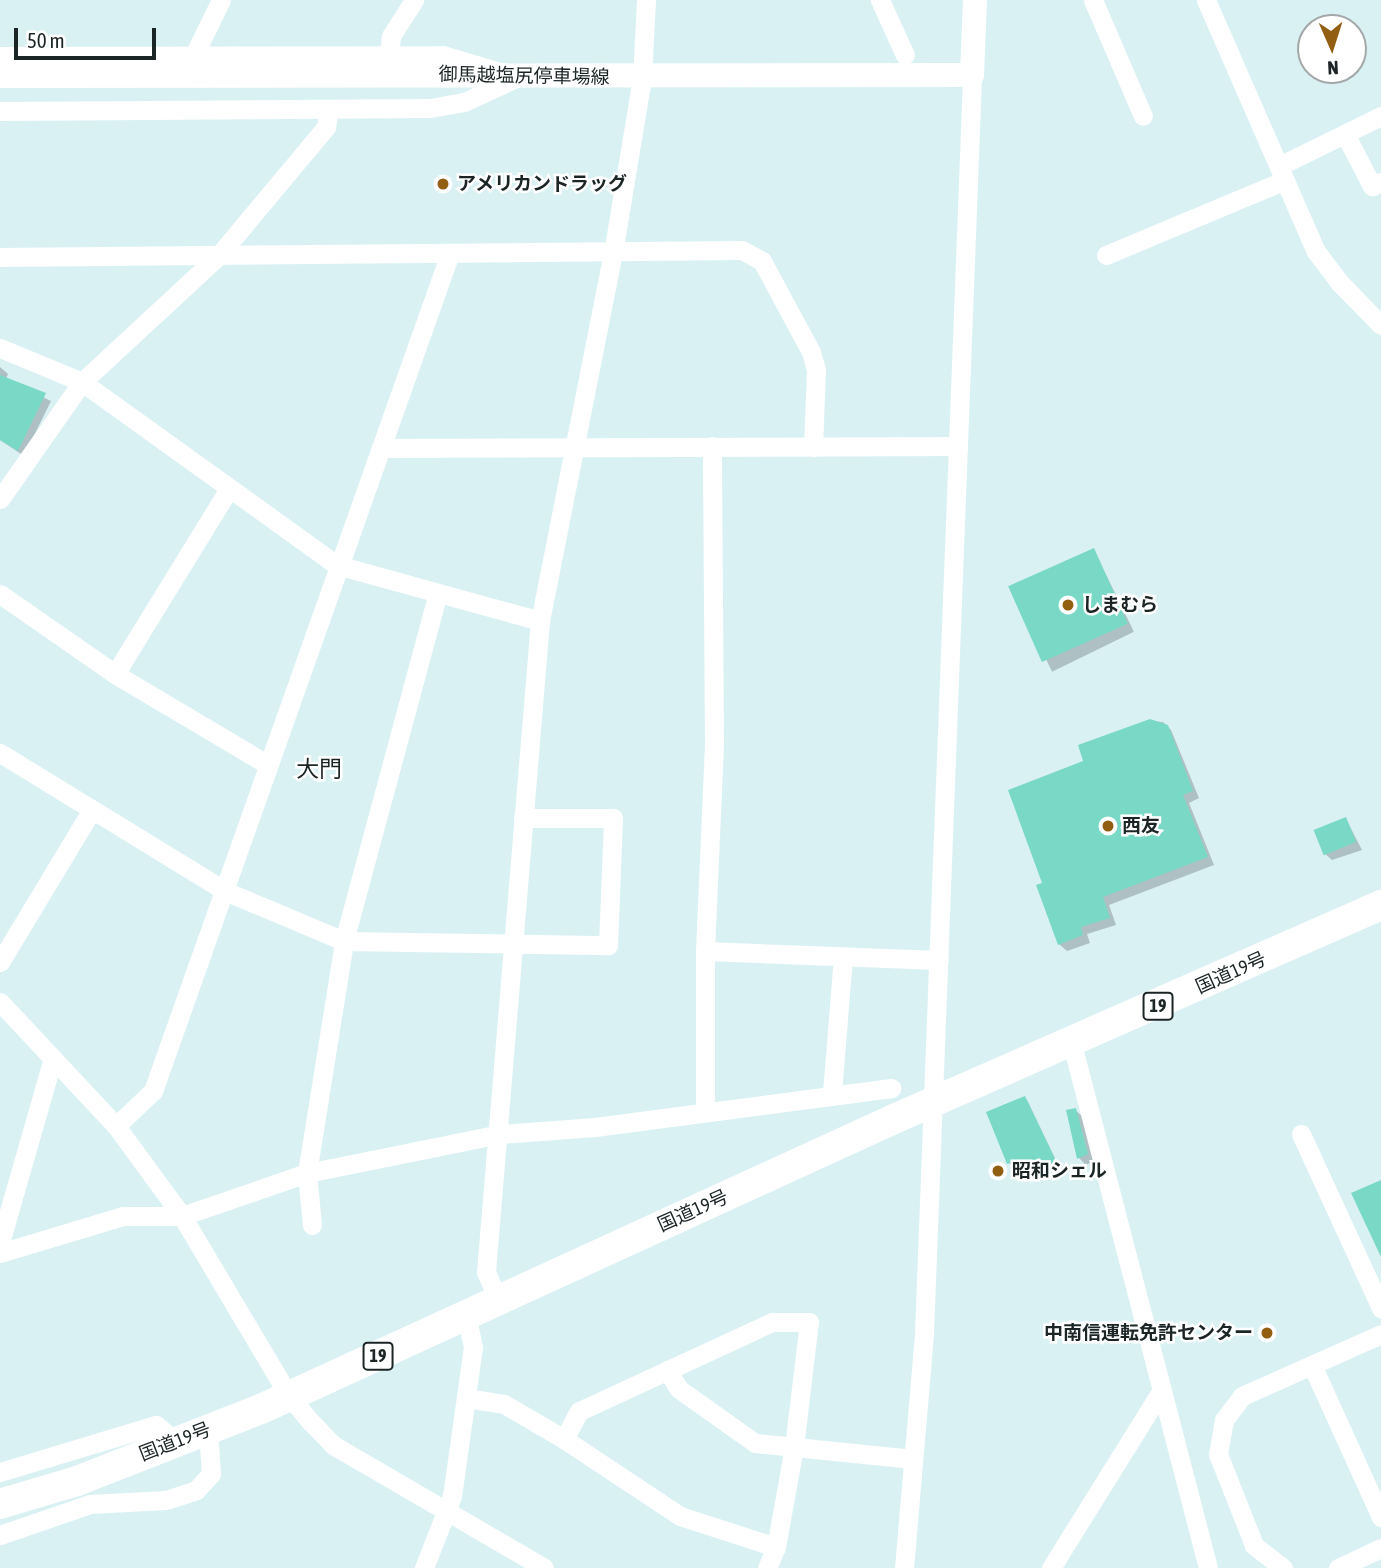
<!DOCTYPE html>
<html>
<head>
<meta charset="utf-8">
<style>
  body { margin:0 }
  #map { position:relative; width:1381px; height:1568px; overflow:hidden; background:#daf1f4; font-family:"Asap Condensed","Noto Sans JP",sans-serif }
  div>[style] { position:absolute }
  .shadow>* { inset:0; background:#0003; transform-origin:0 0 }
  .building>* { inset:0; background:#79d9c6; transform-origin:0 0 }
  .minor>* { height:19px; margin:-9.5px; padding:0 9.5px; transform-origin:9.5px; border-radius:9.5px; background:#fff }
  .major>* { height:24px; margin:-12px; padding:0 12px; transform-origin:12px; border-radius:12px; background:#fff }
  .highway>* { height:30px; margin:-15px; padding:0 15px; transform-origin:15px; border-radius:15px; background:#fff }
  .dots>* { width:19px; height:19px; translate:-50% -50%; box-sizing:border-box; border:4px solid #fff; border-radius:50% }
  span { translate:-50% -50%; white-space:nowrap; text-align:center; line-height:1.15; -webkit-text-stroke:5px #fff; paint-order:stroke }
  .shield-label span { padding:2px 5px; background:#fff; border:2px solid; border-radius:5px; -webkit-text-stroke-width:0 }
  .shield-label { font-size:18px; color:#1c2526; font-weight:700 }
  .street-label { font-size:19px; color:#1c2526 }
  .poi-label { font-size:19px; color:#1c2526; font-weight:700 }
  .left { translate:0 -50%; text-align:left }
  .right { translate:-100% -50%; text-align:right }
  .quarter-label { font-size:23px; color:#1c2526 }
  .north { position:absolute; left:1297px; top:14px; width:70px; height:70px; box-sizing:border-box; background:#fff; border:2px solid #a4a8a8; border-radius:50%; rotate:177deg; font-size:19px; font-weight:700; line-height:28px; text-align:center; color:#1c2526 }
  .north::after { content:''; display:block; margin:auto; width:24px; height:32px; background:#925e11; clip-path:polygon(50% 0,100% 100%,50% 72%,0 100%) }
  .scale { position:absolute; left:14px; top:28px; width:142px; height:32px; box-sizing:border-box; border:4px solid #1c2526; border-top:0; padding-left:9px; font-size:21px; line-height:24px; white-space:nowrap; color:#1c2526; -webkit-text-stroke:5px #fff; paint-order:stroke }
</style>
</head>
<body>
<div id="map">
  <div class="shadow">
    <i style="clip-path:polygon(0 367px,8px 374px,6px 379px,51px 401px,24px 456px,0 440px)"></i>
    <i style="left:1094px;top:550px;width:91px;height:91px;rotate:64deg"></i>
    <i style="clip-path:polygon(1150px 721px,1163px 722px,1171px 730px,1199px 798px,1189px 803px,1214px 865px,1109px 905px,1116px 925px,1087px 934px,1090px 943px,1067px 951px,1059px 944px,1045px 884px,1085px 762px)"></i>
    <i style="clip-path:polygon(1346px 819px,1362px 850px,1332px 860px,1324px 853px)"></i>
    <i style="clip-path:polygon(1024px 1098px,1028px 1102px,1060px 1169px,1023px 1176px,1009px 1163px,988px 1113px)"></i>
    <i style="clip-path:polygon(1075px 1110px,1083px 1117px,1094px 1161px,1086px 1165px,1079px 1158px)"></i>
  </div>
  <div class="building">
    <i style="clip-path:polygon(0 375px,46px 393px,18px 451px,0 440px)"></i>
    <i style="left:1094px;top:548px;width:83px;height:94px;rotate:66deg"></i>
    <i style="clip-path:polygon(1150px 719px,1168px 725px,1193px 791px,1183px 795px,1208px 857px,1103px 897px,1110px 918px,1081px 927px,1083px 935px,1058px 945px,1036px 885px,1042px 883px,1008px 790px,1083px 761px,1078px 745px)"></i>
    <i style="left:1346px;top:817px;width:27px;height:35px;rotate:68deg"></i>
    <i style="clip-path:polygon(1025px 1096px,1058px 1165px,1017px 1172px,1013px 1162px,1007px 1164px,986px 1112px)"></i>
    <i style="clip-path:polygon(1076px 1108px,1088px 1154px,1077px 1159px,1066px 1110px)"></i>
    <i style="clip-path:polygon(1381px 1180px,1381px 1257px,1351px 1193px)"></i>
  </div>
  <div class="minor">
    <i style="left:880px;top:0;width:60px;rotate:65.6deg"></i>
    <i style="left:1093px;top:0;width:126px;rotate:66.7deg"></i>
    <i style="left:1206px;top:0;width:273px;rotate:66.4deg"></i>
    <i style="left:1315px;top:250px;width:40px;rotate:53deg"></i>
    <i style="left:1339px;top:282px;width:60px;rotate:45.7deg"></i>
    <i style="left:389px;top:53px;width:17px;rotate:-83deg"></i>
    <i style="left:391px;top:36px;width:43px;rotate:-57.4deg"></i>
    <i style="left:194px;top:55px;width:61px;rotate:-63.9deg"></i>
    <i style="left:0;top:56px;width:443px;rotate:-0.1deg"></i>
    <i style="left:443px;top:55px;width:55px;rotate:16.8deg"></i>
    <i style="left:0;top:111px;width:430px;rotate:-0.4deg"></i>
    <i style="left:430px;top:108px;width:35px;rotate:-10deg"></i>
    <i style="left:464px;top:102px;width:57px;rotate:-24.8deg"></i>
    <i style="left:1345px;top:134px;width:59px;rotate:62.6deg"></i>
    <i style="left:1372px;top:186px;width:10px;rotate:-24deg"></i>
    <i style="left:1279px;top:166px;width:114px;rotate:-26.1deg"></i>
    <i style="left:1106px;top:255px;width:192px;rotate:-22.7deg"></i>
    <i style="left:0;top:257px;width:742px;rotate:-0.54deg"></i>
    <i style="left:742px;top:250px;width:23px;rotate:29deg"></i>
    <i style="left:762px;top:261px;width:103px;rotate:61.7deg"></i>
    <i style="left:811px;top:352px;width:19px;rotate:74deg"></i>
    <i style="left:816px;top:370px;width:77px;rotate:92.2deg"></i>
    <i style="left:0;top:348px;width:89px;rotate:22.5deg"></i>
    <i style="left:82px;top:382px;width:314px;rotate:35.7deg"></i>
    <i style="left:337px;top:565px;width:211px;rotate:15.4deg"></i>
    <i style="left:381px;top:448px;width:577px;rotate:-0.2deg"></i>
    <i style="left:0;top:499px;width:143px;rotate:-55deg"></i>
    <i style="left:82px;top:382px;width:187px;rotate:-42.8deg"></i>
    <i style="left:219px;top:255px;width:167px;rotate:-50.1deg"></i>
    <i style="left:326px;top:127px;width:18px;rotate:-81deg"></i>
    <i style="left:0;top:594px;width:140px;rotate:34.8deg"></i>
    <i style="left:115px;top:674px;width:178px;rotate:30.7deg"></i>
    <i style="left:115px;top:674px;width:216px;rotate:-58.4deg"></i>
    <i style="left:0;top:753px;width:264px;rotate:31.5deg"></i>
    <i style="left:225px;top:891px;width:129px;rotate:22.8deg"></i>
    <i style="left:344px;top:941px;width:264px;rotate:0.9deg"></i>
    <i style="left:608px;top:945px;width:127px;rotate:-87.7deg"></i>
    <i style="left:613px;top:818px;width:90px;rotate:180deg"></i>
    <i style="left:705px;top:951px;width:234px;rotate:2.2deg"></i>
    <i style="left:0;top:962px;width:176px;rotate:-58.9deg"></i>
    <i style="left:0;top:1002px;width:170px;rotate:46.9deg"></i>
    <i style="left:116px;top:1126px;width:112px;rotate:53.7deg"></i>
    <i style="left:182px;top:1216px;width:209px;rotate:59.3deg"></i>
    <i style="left:289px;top:1396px;width:34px;rotate:50deg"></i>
    <i style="left:311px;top:1422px;width:32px;rotate:46deg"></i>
    <i style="left:333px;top:1445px;width:244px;rotate:30.2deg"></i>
    <i style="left:1072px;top:1044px;width:541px;rotate:75.45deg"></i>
    <i style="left:832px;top:1093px;width:137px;rotate:-85.4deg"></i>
    <i style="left:705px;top:1112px;width:161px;rotate:-90deg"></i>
    <i style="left:705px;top:951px;width:206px;rotate:-87.5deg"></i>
    <i style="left:714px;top:745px;width:299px;rotate:-90.4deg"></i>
    <i style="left:116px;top:1126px;width:51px;rotate:-43.4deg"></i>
    <i style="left:153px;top:1091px;width:886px;rotate:-70.48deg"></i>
    <i style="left:1301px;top:1134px;width:192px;rotate:65.3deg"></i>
    <i style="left:312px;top:1225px;width:52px;rotate:-95.5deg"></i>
    <i style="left:307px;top:1173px;width:235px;rotate:-80.9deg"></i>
    <i style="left:344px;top:941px;width:357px;rotate:-74.9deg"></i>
    <i style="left:0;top:1243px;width:192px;rotate:-74deg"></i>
    <i style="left:0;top:1253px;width:128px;rotate:-16.7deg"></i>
    <i style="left:123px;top:1216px;width:59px"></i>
    <i style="left:182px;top:1216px;width:132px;rotate:-19deg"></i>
    <i style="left:307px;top:1173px;width:197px;rotate:-11.4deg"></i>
    <i style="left:500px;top:1134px;width:95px;rotate:-4.2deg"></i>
    <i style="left:595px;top:1127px;width:299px;rotate:-7.5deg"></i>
    <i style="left:498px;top:1300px;width:30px;rotate:-113deg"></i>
    <i style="left:486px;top:1272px;width:653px;rotate:-85.26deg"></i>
    <i style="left:540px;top:621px;width:375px;rotate:-78.8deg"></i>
    <i style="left:613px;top:253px;width:178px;rotate:-80.6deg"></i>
    <i style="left:642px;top:77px;width:77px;rotate:-87deg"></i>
    <i style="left:1312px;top:1365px;width:167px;rotate:65.6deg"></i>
    <i style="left:667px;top:1370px;width:22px;rotate:58deg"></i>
    <i style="left:679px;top:1389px;width:93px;rotate:35.4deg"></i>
    <i style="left:755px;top:1443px;width:159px;rotate:5.8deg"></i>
    <i style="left:466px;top:1398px;width:38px;rotate:9deg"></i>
    <i style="left:504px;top:1404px;width:69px;rotate:30.3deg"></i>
    <i style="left:0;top:1472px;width:163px;rotate:-16.8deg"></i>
    <i style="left:156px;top:1425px;width:26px;rotate:40deg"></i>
    <i style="left:0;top:1535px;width:95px;rotate:-19deg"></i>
    <i style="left:90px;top:1504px;width:76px;rotate:-3deg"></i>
    <i style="left:166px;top:1500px;width:32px;rotate:-18deg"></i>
    <i style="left:196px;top:1490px;width:22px;rotate:-47deg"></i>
    <i style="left:211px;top:1474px;width:44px;rotate:-93.9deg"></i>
    <i style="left:424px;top:1568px;width:77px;rotate:-68.7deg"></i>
    <i style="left:452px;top:1496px;width:150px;rotate:-82deg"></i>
    <i style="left:473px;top:1347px;width:34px;rotate:-102deg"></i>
    <i style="left:767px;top:1568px;width:23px;rotate:-67deg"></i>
    <i style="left:776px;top:1547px;width:102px;rotate:-79.8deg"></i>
    <i style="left:794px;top:1447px;width:126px;rotate:-83.2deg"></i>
    <i style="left:809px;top:1322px;width:37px;rotate:180deg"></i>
    <i style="left:772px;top:1322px;width:213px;rotate:155.2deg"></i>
    <i style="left:579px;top:1411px;width:32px;rotate:118deg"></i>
    <i style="left:564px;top:1439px;width:139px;rotate:33.6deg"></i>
    <i style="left:680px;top:1516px;width:101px;rotate:17.9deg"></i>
    <i style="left:904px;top:1568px;width:236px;rotate:-85.1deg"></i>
    <i style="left:924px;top:1333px;width:1259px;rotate:-87.81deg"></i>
    <i style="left:1051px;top:1568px;width:210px;rotate:-58.1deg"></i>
    <i style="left:1283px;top:1568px;width:37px;rotate:-142deg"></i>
    <i style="left:1254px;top:1545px;width:98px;rotate:-111.6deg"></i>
    <i style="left:1218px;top:1454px;width:35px;rotate:-80deg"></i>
    <i style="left:1224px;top:1420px;width:30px;rotate:-53deg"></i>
    <i style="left:1242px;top:1396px;width:152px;rotate:-24deg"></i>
    <i style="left:1338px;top:1568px;width:47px;rotate:-24.9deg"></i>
  </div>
  <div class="major">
    <i style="left:0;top:76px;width:972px;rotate:-0.06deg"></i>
    <i style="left:972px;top:75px;width:75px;rotate:-87.7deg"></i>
  </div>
  <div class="highway">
    <i style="left:0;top:1504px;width:80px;rotate:-16.6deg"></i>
    <i style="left:77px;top:1481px;width:198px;rotate:-21.4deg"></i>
    <i style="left:261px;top:1409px;width:696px;rotate:-24.61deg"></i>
    <i style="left:894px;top:1119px;width:532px;rotate:-23.72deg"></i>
  </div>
  <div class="dots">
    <i style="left:443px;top:184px;background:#925e11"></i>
    <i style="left:1068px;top:605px;background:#925e11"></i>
    <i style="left:1108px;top:826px;background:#925e11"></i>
    <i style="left:998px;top:1171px;background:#925e11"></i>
    <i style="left:1267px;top:1333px;background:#925e11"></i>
  </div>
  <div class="shield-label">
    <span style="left:1158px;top:1006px">19</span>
    <span style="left:378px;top:1356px">19</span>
  </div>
  <div class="street-label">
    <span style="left:524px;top:76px;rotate:1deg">御馬越塩尻停車場線</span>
    <span style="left:1231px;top:973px;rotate:-24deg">国道19号</span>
    <span style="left:693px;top:1211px;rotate:-24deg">国道19号</span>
    <span style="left:175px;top:1442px;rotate:-21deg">国道19号</span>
  </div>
  <div class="poi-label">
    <span class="left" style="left:457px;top:184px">アメリカンドラッグ</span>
    <span class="left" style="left:1082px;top:605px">しまむら</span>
    <span class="left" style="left:1122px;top:826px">西友</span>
    <span class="left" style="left:1012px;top:1171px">昭和シェル</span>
    <span class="right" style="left:1253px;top:1333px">中南信運転免許センター</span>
  </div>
  <div class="quarter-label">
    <span style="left:319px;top:769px">大門</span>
  </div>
  <div class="north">N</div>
  <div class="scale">50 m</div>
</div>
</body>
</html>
